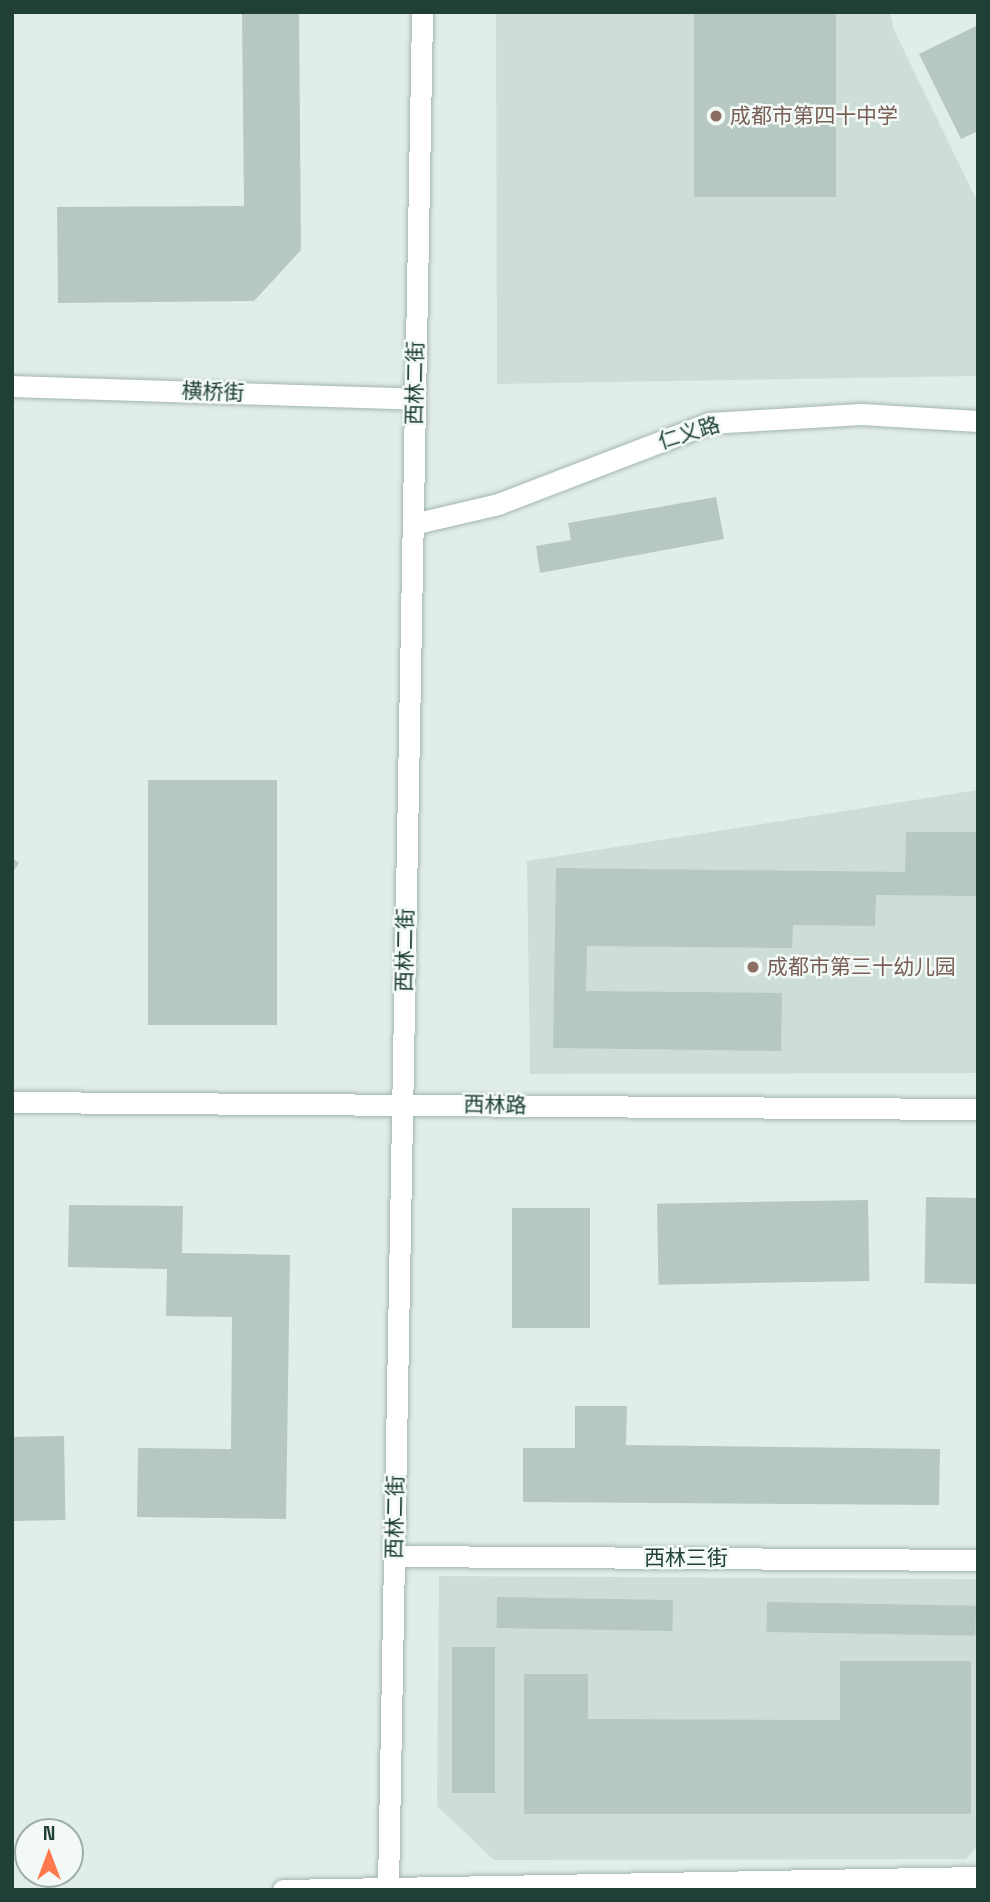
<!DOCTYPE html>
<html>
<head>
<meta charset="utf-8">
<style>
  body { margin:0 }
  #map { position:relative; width:990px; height:1902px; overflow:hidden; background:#e1ede8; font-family:"Space Grotesk","Noto Sans SC",sans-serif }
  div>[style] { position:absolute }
  .built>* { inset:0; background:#cfddd7 }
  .building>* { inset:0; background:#b6c8c1; transform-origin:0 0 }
  .roads { filter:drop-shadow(0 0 2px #a3b6af) drop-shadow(0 0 2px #a3b6af) }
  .street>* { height:21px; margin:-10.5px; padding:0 10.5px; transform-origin:10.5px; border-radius:10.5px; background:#fff }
  .secondary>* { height:21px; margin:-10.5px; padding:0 10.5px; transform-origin:10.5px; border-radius:10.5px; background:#fff }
  .dots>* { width:19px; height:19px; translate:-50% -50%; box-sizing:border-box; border:4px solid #f2f9f6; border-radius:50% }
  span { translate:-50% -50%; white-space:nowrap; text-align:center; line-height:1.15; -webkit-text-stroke:5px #f2f9f6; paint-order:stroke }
  .education-label { font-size:21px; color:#785e54 }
  .left { translate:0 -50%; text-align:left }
  .street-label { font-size:21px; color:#204037 }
  .frame { position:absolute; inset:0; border:14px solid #204037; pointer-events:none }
  .north { position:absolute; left:14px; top:1818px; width:70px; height:70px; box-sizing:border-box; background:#f2f9f6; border:2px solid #9eafaa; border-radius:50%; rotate:0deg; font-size:19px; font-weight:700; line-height:28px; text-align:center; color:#204037 }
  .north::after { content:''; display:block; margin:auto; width:24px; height:32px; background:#fe794e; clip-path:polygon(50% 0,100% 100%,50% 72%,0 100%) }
</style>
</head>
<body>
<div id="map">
  <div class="built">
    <i style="clip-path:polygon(496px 12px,890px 12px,894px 30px,978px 203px,978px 376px,497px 384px)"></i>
    <i style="clip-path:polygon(978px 790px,978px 1073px,530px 1074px,527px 861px)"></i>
    <i style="clip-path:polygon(439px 1576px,978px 1579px,978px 1845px,966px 1859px,494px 1860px,437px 1806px)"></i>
  </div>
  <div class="building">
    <i style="clip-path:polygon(242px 12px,299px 12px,301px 250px,254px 301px,58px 303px,57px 207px,244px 206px)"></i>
    <i style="left:694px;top:12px;width:142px;height:185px"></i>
    <i style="clip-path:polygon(978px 25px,978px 131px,961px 139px,919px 54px)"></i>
    <i style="clip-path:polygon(716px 497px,724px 539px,540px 573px,536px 546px,571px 540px,568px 523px)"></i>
    <i style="left:148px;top:780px;width:129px;height:245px"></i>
    <i style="clip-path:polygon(906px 832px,978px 832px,978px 896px,876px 895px,875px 926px,793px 925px,792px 948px,587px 946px,586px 991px,782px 993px,781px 1051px,553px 1048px,556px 868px,905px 872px)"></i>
    <i style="clip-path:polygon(12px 858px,19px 863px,12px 873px)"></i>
    <i style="left:926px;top:1197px;width:52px;height:86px;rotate:1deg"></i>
    <i style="left:868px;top:1200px;width:81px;height:211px;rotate:89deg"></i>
    <i style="clip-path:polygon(69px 1205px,183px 1206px,182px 1253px,290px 1255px,286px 1519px,137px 1517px,138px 1448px,231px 1449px,232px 1317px,166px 1316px,167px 1269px,68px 1267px)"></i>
    <i style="left:512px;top:1208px;width:78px;height:120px"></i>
    <i style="clip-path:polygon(575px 1406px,627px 1406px,626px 1445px,940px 1449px,939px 1505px,523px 1502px,523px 1448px,575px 1448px)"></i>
    <i style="left:64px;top:1436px;width:84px;height:52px;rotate:89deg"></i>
    <i style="left:497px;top:1597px;width:176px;height:31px;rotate:1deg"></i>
    <i style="left:767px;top:1602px;width:209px;height:30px;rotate:1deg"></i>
    <i style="left:452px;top:1647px;width:43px;height:146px"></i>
    <i style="clip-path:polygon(840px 1661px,971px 1661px,971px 1814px,524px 1814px,524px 1674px,588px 1674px,588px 1719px,840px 1720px)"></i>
  </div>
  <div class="roads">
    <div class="street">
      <i style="left:12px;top:386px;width:403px;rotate:1.8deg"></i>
      <i style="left:413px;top:524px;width:87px;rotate:-13.2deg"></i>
      <i style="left:498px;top:504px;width:226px;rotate:-21deg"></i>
      <i style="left:709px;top:423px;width:152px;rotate:-3.4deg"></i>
      <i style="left:861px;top:414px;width:117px;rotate:3.4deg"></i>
      <i style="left:394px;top:1556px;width:584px;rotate:0.39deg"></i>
      <i style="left:388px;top:1888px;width:1876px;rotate:-88.96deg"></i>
      <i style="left:283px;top:1890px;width:695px;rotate:-1.07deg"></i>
    </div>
    <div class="secondary">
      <i style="left:12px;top:1102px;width:966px;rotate:0.42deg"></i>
    </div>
  </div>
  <div class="dots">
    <i style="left:716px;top:116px;background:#8d6e63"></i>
    <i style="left:753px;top:967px;background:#8d6e63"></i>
  </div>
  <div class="education-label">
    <span class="left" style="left:730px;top:116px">成都市第四十中学</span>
    <span class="left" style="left:767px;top:967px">成都市第三十幼儿园</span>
  </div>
  <div class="street-label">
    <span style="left:415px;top:383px;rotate:-89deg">西林二街</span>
    <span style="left:213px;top:392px;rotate:2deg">横桥街</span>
    <span style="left:689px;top:433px;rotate:-17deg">仁义路</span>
    <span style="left:405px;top:950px;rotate:-89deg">西林二街</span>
    <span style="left:495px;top:1105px;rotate:1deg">西林路</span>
    <span style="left:395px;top:1517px;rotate:-89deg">西林二街</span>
    <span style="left:686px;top:1558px">西林三街</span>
  </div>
  <div class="frame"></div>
  <div class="north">N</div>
</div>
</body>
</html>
